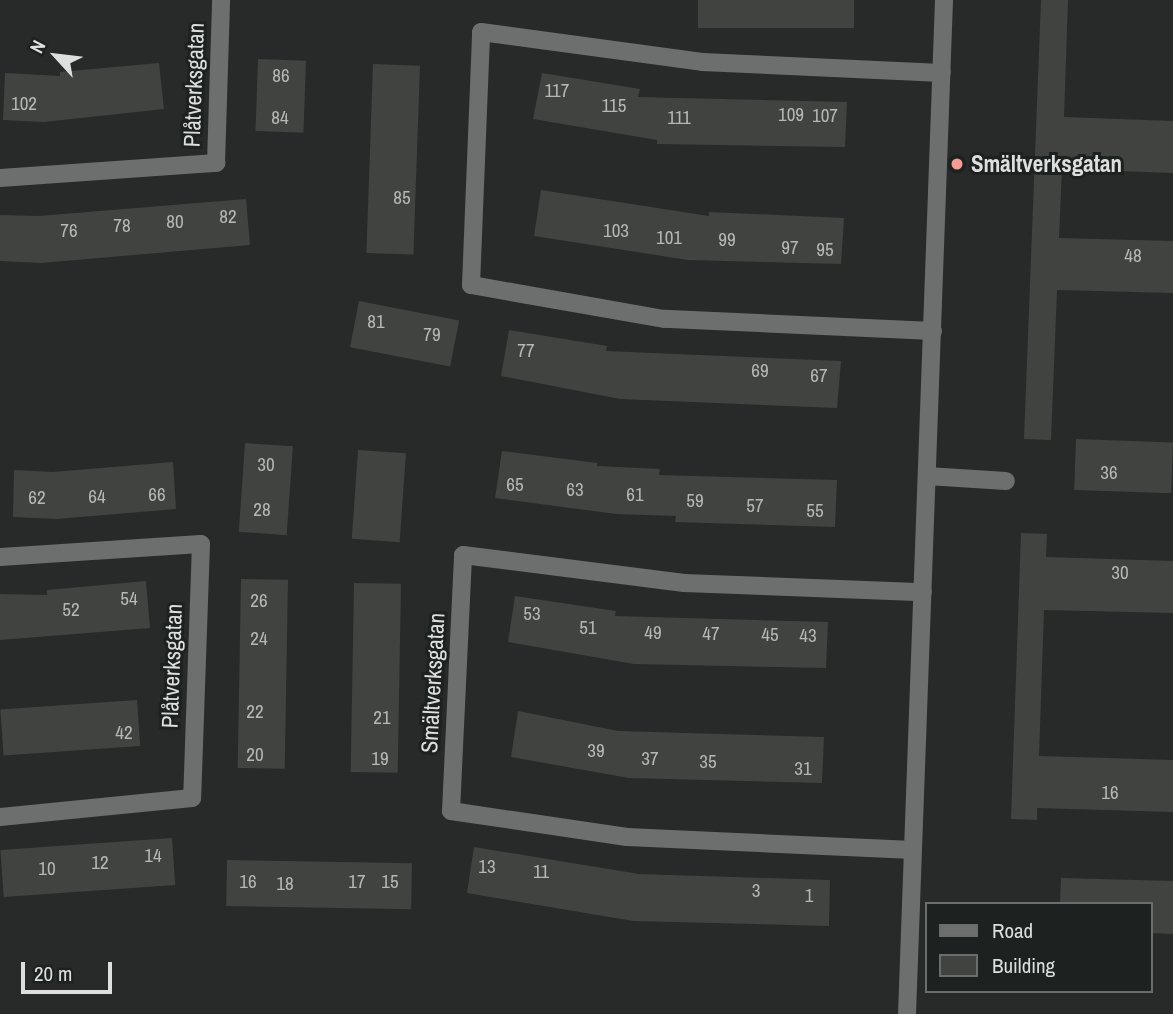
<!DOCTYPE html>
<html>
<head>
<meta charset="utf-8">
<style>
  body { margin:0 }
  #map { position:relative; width:1173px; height:1014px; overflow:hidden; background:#272a29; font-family:"Archivo Narrow",sans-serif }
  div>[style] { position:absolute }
  .building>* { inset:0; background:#414340; transform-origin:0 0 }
  .minor>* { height:18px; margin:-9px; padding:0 9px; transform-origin:9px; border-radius:9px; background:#6d6f6f }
  .dots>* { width:19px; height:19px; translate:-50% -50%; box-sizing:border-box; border:4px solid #1d211f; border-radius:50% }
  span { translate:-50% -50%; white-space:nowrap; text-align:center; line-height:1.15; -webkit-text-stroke:6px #1d211f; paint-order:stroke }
  .number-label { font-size:19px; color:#b5b8b6 }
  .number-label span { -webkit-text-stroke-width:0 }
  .street-label { font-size:23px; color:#dcdfde }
  .poi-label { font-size:23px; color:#dcdfde; font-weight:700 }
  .left { translate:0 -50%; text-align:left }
  .legend { position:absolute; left:925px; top:902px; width:228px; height:91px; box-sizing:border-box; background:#1d211f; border:2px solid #696d6b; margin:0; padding:9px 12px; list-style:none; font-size:21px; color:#dcdfde }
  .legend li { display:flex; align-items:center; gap:14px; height:35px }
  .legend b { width:35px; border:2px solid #696d6b }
  .north { position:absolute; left:21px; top:21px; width:70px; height:70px; -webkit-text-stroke:5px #1d211f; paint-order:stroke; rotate:297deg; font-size:19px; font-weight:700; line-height:28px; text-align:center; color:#dcdfde }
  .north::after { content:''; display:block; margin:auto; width:24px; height:32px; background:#dcdfde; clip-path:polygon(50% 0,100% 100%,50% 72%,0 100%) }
  .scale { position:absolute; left:21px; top:962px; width:91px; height:32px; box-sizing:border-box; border:4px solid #dcdfde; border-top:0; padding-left:9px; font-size:21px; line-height:24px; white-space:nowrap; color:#dcdfde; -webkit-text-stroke:5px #1d211f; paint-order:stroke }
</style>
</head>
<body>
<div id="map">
  <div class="building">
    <i style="left:698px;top:0;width:156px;height:28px"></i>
    <i style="clip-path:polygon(1041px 0,1068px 0,1064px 117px,1173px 121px,1173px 173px,1062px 169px,1059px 238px,1173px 241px,1173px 293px,1057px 290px,1051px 440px,1024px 439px)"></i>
    <i style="left:258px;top:59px;width:48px;height:72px;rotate:2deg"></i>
    <i style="clip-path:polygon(159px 63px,164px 109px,44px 122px,3px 120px,5px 73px,60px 76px,60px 72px)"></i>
    <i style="left:373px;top:64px;width:47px;height:189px;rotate:2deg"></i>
    <i style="clip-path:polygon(542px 73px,640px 89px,638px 97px,847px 102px,845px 147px,657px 144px,657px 140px,533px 119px)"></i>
    <i style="clip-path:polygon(541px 190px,709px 216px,709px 212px,844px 218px,841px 264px,688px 260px,534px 236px)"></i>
    <i style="clip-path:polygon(246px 199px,250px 245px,41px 263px,0 261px,0 215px,39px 216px)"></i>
    <i style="left:359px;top:301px;width:102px;height:47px;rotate:11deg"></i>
    <i style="clip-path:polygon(509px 330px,607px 346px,606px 351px,841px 361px,837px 408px,620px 399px,501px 376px)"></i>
    <i style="left:1076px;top:439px;width:97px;height:51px;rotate:2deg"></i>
    <i style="left:245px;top:443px;width:48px;height:89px;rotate:4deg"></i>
    <i style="left:358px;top:450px;width:48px;height:89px;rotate:4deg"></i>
    <i style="clip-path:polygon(502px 451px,597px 463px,597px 466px,660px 469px,659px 475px,837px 480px,835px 527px,675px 522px,676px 516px,616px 514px,495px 498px)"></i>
    <i style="clip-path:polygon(173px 462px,176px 509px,56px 519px,13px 517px,14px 470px,53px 472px)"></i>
    <i style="clip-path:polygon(1021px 533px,1047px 534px,1046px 557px,1173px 561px,1173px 613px,1044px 610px,1039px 756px,1173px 760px,1173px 812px,1037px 808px,1037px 820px,1011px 819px)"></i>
    <i style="left:241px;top:579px;width:47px;height:189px;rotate:1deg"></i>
    <i style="clip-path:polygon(146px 581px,150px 628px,0 640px,0 594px,47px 595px,47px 590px)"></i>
    <i style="left:354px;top:583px;width:47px;height:189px;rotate:1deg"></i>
    <i style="clip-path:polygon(515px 596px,616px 611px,615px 616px,828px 622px,826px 668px,634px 664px,508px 642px)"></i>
    <i style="left:137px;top:700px;width:46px;height:137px;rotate:86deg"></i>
    <i style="clip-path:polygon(518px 711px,618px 731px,824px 737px,822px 783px,629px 778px,511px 757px)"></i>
    <i style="left:172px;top:838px;width:47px;height:172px;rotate:86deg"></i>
    <i style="clip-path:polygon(474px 847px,639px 874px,830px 880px,829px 926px,633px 921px,467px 893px)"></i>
    <i style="left:227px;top:860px;width:185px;height:46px;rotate:1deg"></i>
    <i style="clip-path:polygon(1061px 878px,1173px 881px,1173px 934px,1150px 933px,1150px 904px,1060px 904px)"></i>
  </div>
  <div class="minor">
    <i style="left:0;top:178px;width:217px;rotate:-4deg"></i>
    <i style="left:216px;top:163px;width:163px;rotate:-88.2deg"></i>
    <i style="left:933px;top:331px;width:269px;rotate:-177.4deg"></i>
    <i style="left:664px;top:319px;width:196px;rotate:-170deg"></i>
    <i style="left:471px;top:285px;width:253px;rotate:-87.7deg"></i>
    <i style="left:481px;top:32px;width:223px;rotate:7.7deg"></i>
    <i style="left:702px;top:62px;width:240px;rotate:2.6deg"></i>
    <i style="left:927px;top:476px;width:79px;rotate:3.6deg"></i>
    <i style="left:0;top:557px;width:201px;rotate:-3.7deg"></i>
    <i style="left:201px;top:544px;width:254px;rotate:92deg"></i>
    <i style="left:192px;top:798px;width:193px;rotate:174.3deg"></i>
    <i style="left:913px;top:850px;width:286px;rotate:-177.4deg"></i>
    <i style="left:627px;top:837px;width:178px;rotate:-171.6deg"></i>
    <i style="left:451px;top:811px;width:256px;rotate:-87.3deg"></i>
    <i style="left:463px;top:555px;width:223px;rotate:7.2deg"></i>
    <i style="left:684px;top:583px;width:239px;rotate:2.2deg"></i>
    <i style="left:907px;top:1014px;width:1015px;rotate:-87.91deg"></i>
  </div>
  <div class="dots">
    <i style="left:957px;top:164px;background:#f59c95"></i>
  </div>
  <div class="number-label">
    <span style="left:281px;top:76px">86</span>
    <span style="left:557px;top:91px">117</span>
    <span style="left:24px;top:104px">102</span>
    <span style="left:614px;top:106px">115</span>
    <span style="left:791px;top:115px">109</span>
    <span style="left:825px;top:116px">107</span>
    <span style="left:280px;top:118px">84</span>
    <span style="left:679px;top:118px">111</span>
    <span style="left:402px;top:198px">85</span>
    <span style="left:228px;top:217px">82</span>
    <span style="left:175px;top:222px">80</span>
    <span style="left:122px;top:226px">78</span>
    <span style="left:69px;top:231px">76</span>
    <span style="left:616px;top:231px">103</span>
    <span style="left:669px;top:238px">101</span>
    <span style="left:727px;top:240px">99</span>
    <span style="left:790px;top:248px">97</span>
    <span style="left:825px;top:250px">95</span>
    <span style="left:1133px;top:256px">48</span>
    <span style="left:376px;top:322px">81</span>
    <span style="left:432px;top:335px">79</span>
    <span style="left:526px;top:351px">77</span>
    <span style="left:760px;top:371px">69</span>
    <span style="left:819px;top:376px">67</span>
    <span style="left:266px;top:465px">30</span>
    <span style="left:1109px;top:473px">36</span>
    <span style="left:515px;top:485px">65</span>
    <span style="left:575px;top:490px">63</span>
    <span style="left:157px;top:495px">66</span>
    <span style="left:635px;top:495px">61</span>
    <span style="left:97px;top:497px">64</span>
    <span style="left:37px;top:498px">62</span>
    <span style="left:695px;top:501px">59</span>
    <span style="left:755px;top:506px">57</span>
    <span style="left:262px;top:510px">28</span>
    <span style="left:815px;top:511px">55</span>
    <span style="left:1120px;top:573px">30</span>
    <span style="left:129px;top:599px">54</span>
    <span style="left:259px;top:601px">26</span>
    <span style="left:71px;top:610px">52</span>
    <span style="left:532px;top:614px">53</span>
    <span style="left:588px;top:628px">51</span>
    <span style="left:653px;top:633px">49</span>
    <span style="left:711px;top:634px">47</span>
    <span style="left:770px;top:635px">45</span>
    <span style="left:808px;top:636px">43</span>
    <span style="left:259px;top:639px">24</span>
    <span style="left:255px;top:712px">22</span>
    <span style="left:382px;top:718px">21</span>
    <span style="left:124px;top:733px">42</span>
    <span style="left:596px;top:751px">39</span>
    <span style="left:255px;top:755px">20</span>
    <span style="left:380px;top:759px">19</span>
    <span style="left:650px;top:759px">37</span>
    <span style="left:708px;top:762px">35</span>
    <span style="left:803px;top:769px">31</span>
    <span style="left:1110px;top:793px">16</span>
    <span style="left:153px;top:856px">14</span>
    <span style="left:100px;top:863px">12</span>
    <span style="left:487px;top:867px">13</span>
    <span style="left:47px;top:869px">10</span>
    <span style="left:541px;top:872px">11</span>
    <span style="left:248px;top:882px">16</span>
    <span style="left:357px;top:882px">17</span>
    <span style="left:390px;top:882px">15</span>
    <span style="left:285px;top:884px">18</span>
    <span style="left:756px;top:891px">3</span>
    <span style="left:809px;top:896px">1</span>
  </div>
  <div class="street-label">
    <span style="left:194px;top:85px;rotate:-88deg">Plåtverksgatan</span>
    <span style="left:172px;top:666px;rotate:-88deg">Plåtverksgatan</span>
    <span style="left:433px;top:683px;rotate:-87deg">Smältverksgatan</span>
  </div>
  <div class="poi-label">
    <span class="left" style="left:971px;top:164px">Smältverksgatan</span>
  </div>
  <ul class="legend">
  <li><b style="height:9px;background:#6d6f6f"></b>Road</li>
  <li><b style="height:19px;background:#414340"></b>Building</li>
  </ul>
  <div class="north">N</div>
  <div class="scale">20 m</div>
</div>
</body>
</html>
